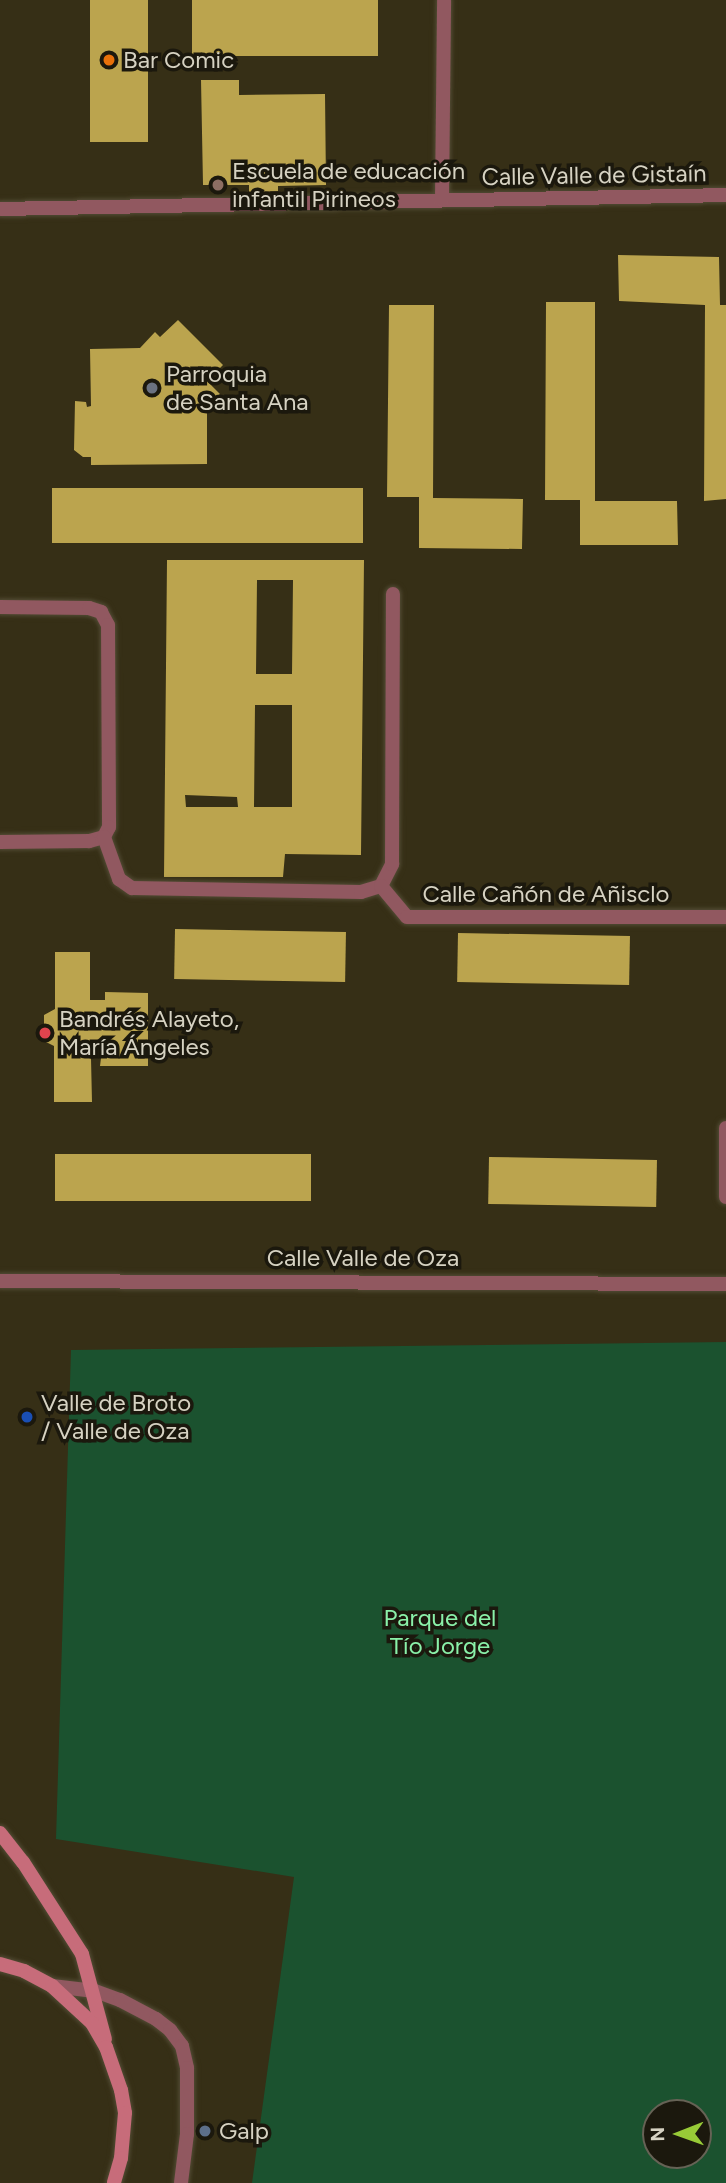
<!DOCTYPE html>
<html>
<head>
<meta charset="utf-8">
<style>
  body { margin:0 }
  #map { position:relative; width:726px; height:2183px; overflow:hidden; background:#362f16; font-family:Figtree,sans-serif }
  div>[style] { position:absolute }
  .green>* { inset:0; background:#1b522f }
  .building>* { inset:0; background:#bba44e; transform-origin:0 0 }
  .roads { filter:drop-shadow(0 0 2px #534c35) drop-shadow(0 0 2px #534c35) }
  .service>* { height:14px; margin:-7px; padding:0 7px; transform-origin:7px; border-radius:7px; background:#915860 }
  .pedestrian>* { height:14px; margin:-7px; padding:0 7px; transform-origin:7px; border-radius:7px; background:#915860 }
  .minor>* { height:14px; margin:-7px; padding:0 7px; transform-origin:7px; border-radius:7px; background:#915860 }
  .secondary>* { height:14px; margin:-7px; padding:0 7px; transform-origin:7px; border-radius:7px; background:#c76c7a }
  .dots>* { width:19px; height:19px; translate:-50% -50%; box-sizing:border-box; border:4px solid #1b180d; border-radius:50% }
  span { translate:-50% -50%; white-space:nowrap; text-align:center; line-height:1.15; -webkit-text-stroke:7px #1b180d; paint-order:stroke }
  .poi-label { font-size:24px; color:#d6d2c2 }
  .left { translate:0 -50%; text-align:left }
  .street-label { font-size:24px; color:#d6d2c2 }
  .park-label { font-size:24px; color:#8af1a9 }
  .north { position:absolute; left:642px; top:2099px; width:70px; height:70px; box-sizing:border-box; background:#1b180d; border:2px solid #666255; border-radius:50%; rotate:269deg; font-size:19px; font-weight:700; line-height:28px; text-align:center; color:#d6d2c2 }
  .north::after { content:''; display:block; margin:auto; width:24px; height:32px; background:#98cb37; clip-path:polygon(50% 0,100% 100%,50% 72%,0 100%) }
</style>
</head>
<body>
<div id="map">
  <div class="green">
    <i style="clip-path:polygon(evenodd,726px 1342px,726px 2183px,252px 2183px,294px 1877px,56px 1839px,71px 1350px,726px 1342px,656px 2113px,698px 2113px,698px 2155px,656px 2155px,656px 2113px)"></i>
  </div>
  <div class="building">
    <i style="left:90px;top:0;width:58px;height:142px"></i>
    <i style="left:192px;top:0;width:186px;height:56px"></i>
    <i style="clip-path:polygon(201px 80px,239px 80px,239px 95px,325px 94px,326px 185px,278px 186px,278px 191px,249px 192px,249px 185px,203px 185px)"></i>
    <i style="clip-path:polygon(618px 255px,719px 257px,720px 305px,726px 305px,726px 499px,704px 501px,705px 305px,619px 301px)"></i>
    <i style="clip-path:polygon(546px 302px,595px 302px,595px 501px,677px 501px,678px 545px,580px 545px,580px 500px,545px 500px)"></i>
    <i style="clip-path:polygon(389px 305px,434px 305px,433px 498px,523px 499px,522px 549px,419px 548px,419px 497px,387px 497px)"></i>
    <i style="clip-path:polygon(178px 320px,223px 365px,207px 381px,220px 394px,207px 407px,207px 464px,91px 465px,91px 457px,83px 457px,74px 450px,75px 401px,86px 402px,87px 407px,91px 406px,90px 349px,140px 348px,155px 332px,160px 337px)"></i>
    <i style="left:52px;top:488px;width:311px;height:55px"></i>
    <i style="clip-path:polygon(evenodd,167px 560px,364px 560px,361px 855px,285px 854px,283px 877px,164px 877px,167px 560px,257px 580px,293px 580px,292px 674px,256px 674px,257px 580px,167px 560px,255px 705px,292px 705px,292px 807px,254px 807px,255px 705px,167px 560px,185px 795px,237px 797px,238px 807px,186px 807px,185px 795px)"></i>
    <i style="left:175px;top:929px;width:171px;height:50px;rotate:1deg"></i>
    <i style="left:458px;top:933px;width:172px;height:49px;rotate:1deg"></i>
    <i style="clip-path:polygon(55px 952px,90px 952px,90px 1000px,105px 1000px,105px 992px,148px 993px,148px 1066px,100px 1066px,101px 1058px,91px 1058px,92px 1102px,54px 1102px,54px 1046px,44px 1041px,44px 1015px,55px 1009px)"></i>
    <i style="left:55px;top:1154px;width:256px;height:47px"></i>
    <i style="left:489px;top:1157px;width:168px;height:47px;rotate:1deg"></i>
  </div>
  <div class="roads">
    <div class="service">
      <i style="left:0;top:607px;width:89px;rotate:0.6deg"></i>
      <i style="left:89px;top:608px;width:13px;rotate:18deg"></i>
      <i style="left:101px;top:612px;width:15px;rotate:62deg"></i>
      <i style="left:108px;top:625px;width:202px;rotate:89.7deg"></i>
      <i style="left:109px;top:827px;width:11px;rotate:117deg"></i>
      <i style="left:104px;top:837px;width:16px;rotate:165deg"></i>
      <i style="left:89px;top:841px;width:89px;rotate:179.4deg"></i>
      <i style="left:104px;top:837px;width:45px;rotate:70.3deg"></i>
      <i style="left:119px;top:879px;width:16px;rotate:35deg"></i>
      <i style="left:132px;top:888px;width:229px;rotate:1deg"></i>
      <i style="left:361px;top:892px;width:21px;rotate:-17deg"></i>
      <i style="left:381px;top:886px;width:25px;rotate:-63deg"></i>
      <i style="left:392px;top:864px;width:270px;rotate:-89.8deg"></i>
      <i style="left:726px;top:1128px;width:69px;rotate:90deg"></i>
      <i style="left:52px;top:1986px;width:43px;rotate:6.6deg"></i>
      <i style="left:95px;top:1991px;width:27px;rotate:20deg"></i>
      <i style="left:120px;top:2000px;width:41px;rotate:27.8deg"></i>
      <i style="left:156px;top:2019px;width:18px;rotate:38deg"></i>
      <i style="left:170px;top:2030px;width:20px;rotate:53deg"></i>
      <i style="left:182px;top:2046px;width:23px;rotate:77deg"></i>
      <i style="left:187px;top:2068px;width:66px;rotate:90deg"></i>
      <i style="left:187px;top:2134px;width:49px;rotate:97deg"></i>
    </div>
    <div class="pedestrian">
      <i style="left:0;top:209px;width:726px;rotate:-1.1deg"></i>
      <i style="left:381px;top:886px;width:40px;rotate:50deg"></i>
      <i style="left:407px;top:917px;width:319px"></i>
    </div>
    <div class="minor">
      <i style="left:442px;top:200px;width:200px;rotate:-89.4deg"></i>
      <i style="left:0;top:1281px;width:726px;rotate:0.24deg"></i>
    </div>
    <div class="secondary">
      <i style="left:0;top:1833px;width:37px;rotate:52deg"></i>
      <i style="left:23px;top:1862px;width:109px;rotate:57.3deg"></i>
      <i style="left:82px;top:1954px;width:88px;rotate:74.9deg"></i>
      <i style="left:0;top:1964px;width:25px;rotate:16deg"></i>
      <i style="left:24px;top:1971px;width:32px;rotate:28deg"></i>
      <i style="left:52px;top:1986px;width:54px;rotate:42.8deg"></i>
      <i style="left:92px;top:2023px;width:28px;rotate:60deg"></i>
      <i style="left:106px;top:2047px;width:46px;rotate:70.8deg"></i>
      <i style="left:121px;top:2090px;width:23px;rotate:80deg"></i>
      <i style="left:125px;top:2113px;width:45px;rotate:95.1deg"></i>
      <i style="left:121px;top:2158px;width:26px;rotate:106deg"></i>
    </div>
  </div>
  <div class="dots">
    <i style="left:109px;top:60px;background:#e8710a"></i>
    <i style="left:218px;top:185px;background:#8d6e63"></i>
    <i style="left:152px;top:388px;background:#6b7280"></i>
    <i style="left:45px;top:1033px;background:#e0444e"></i>
    <i style="left:27px;top:1417px;background:#1a4fb4"></i>
    <i style="left:205px;top:2131px;background:#5c6f8a"></i>
  </div>
  <div class="poi-label">
    <span class="left" style="left:123px;top:60px">Bar Comic</span>
    <span class="left" style="left:232px;top:185px">Escuela de educación<br>infantil Pirineos</span>
    <span class="left" style="left:166px;top:388px">Parroquia<br>de Santa Ana</span>
    <span class="left" style="left:59px;top:1033px">Bandrés Alayeto,<br>María Ángeles</span>
    <span class="left" style="left:41px;top:1417px">Valle de Broto<br>/ Valle de Oza</span>
    <span class="left" style="left:219px;top:2131px">Galp</span>
  </div>
  <div class="street-label">
    <span style="left:594px;top:175px;rotate:-1deg">Calle Valle de Gistaín</span>
    <span style="left:546px;top:894px">Calle Cañón de Añisclo</span>
    <span style="left:363px;top:1258px">Calle Valle de Oza</span>
  </div>
  <div class="park-label">
    <span style="left:440px;top:1632px">Parque del<br>Tío Jorge</span>
  </div>
  <div class="north">N</div>
</div>
</body>
</html>
